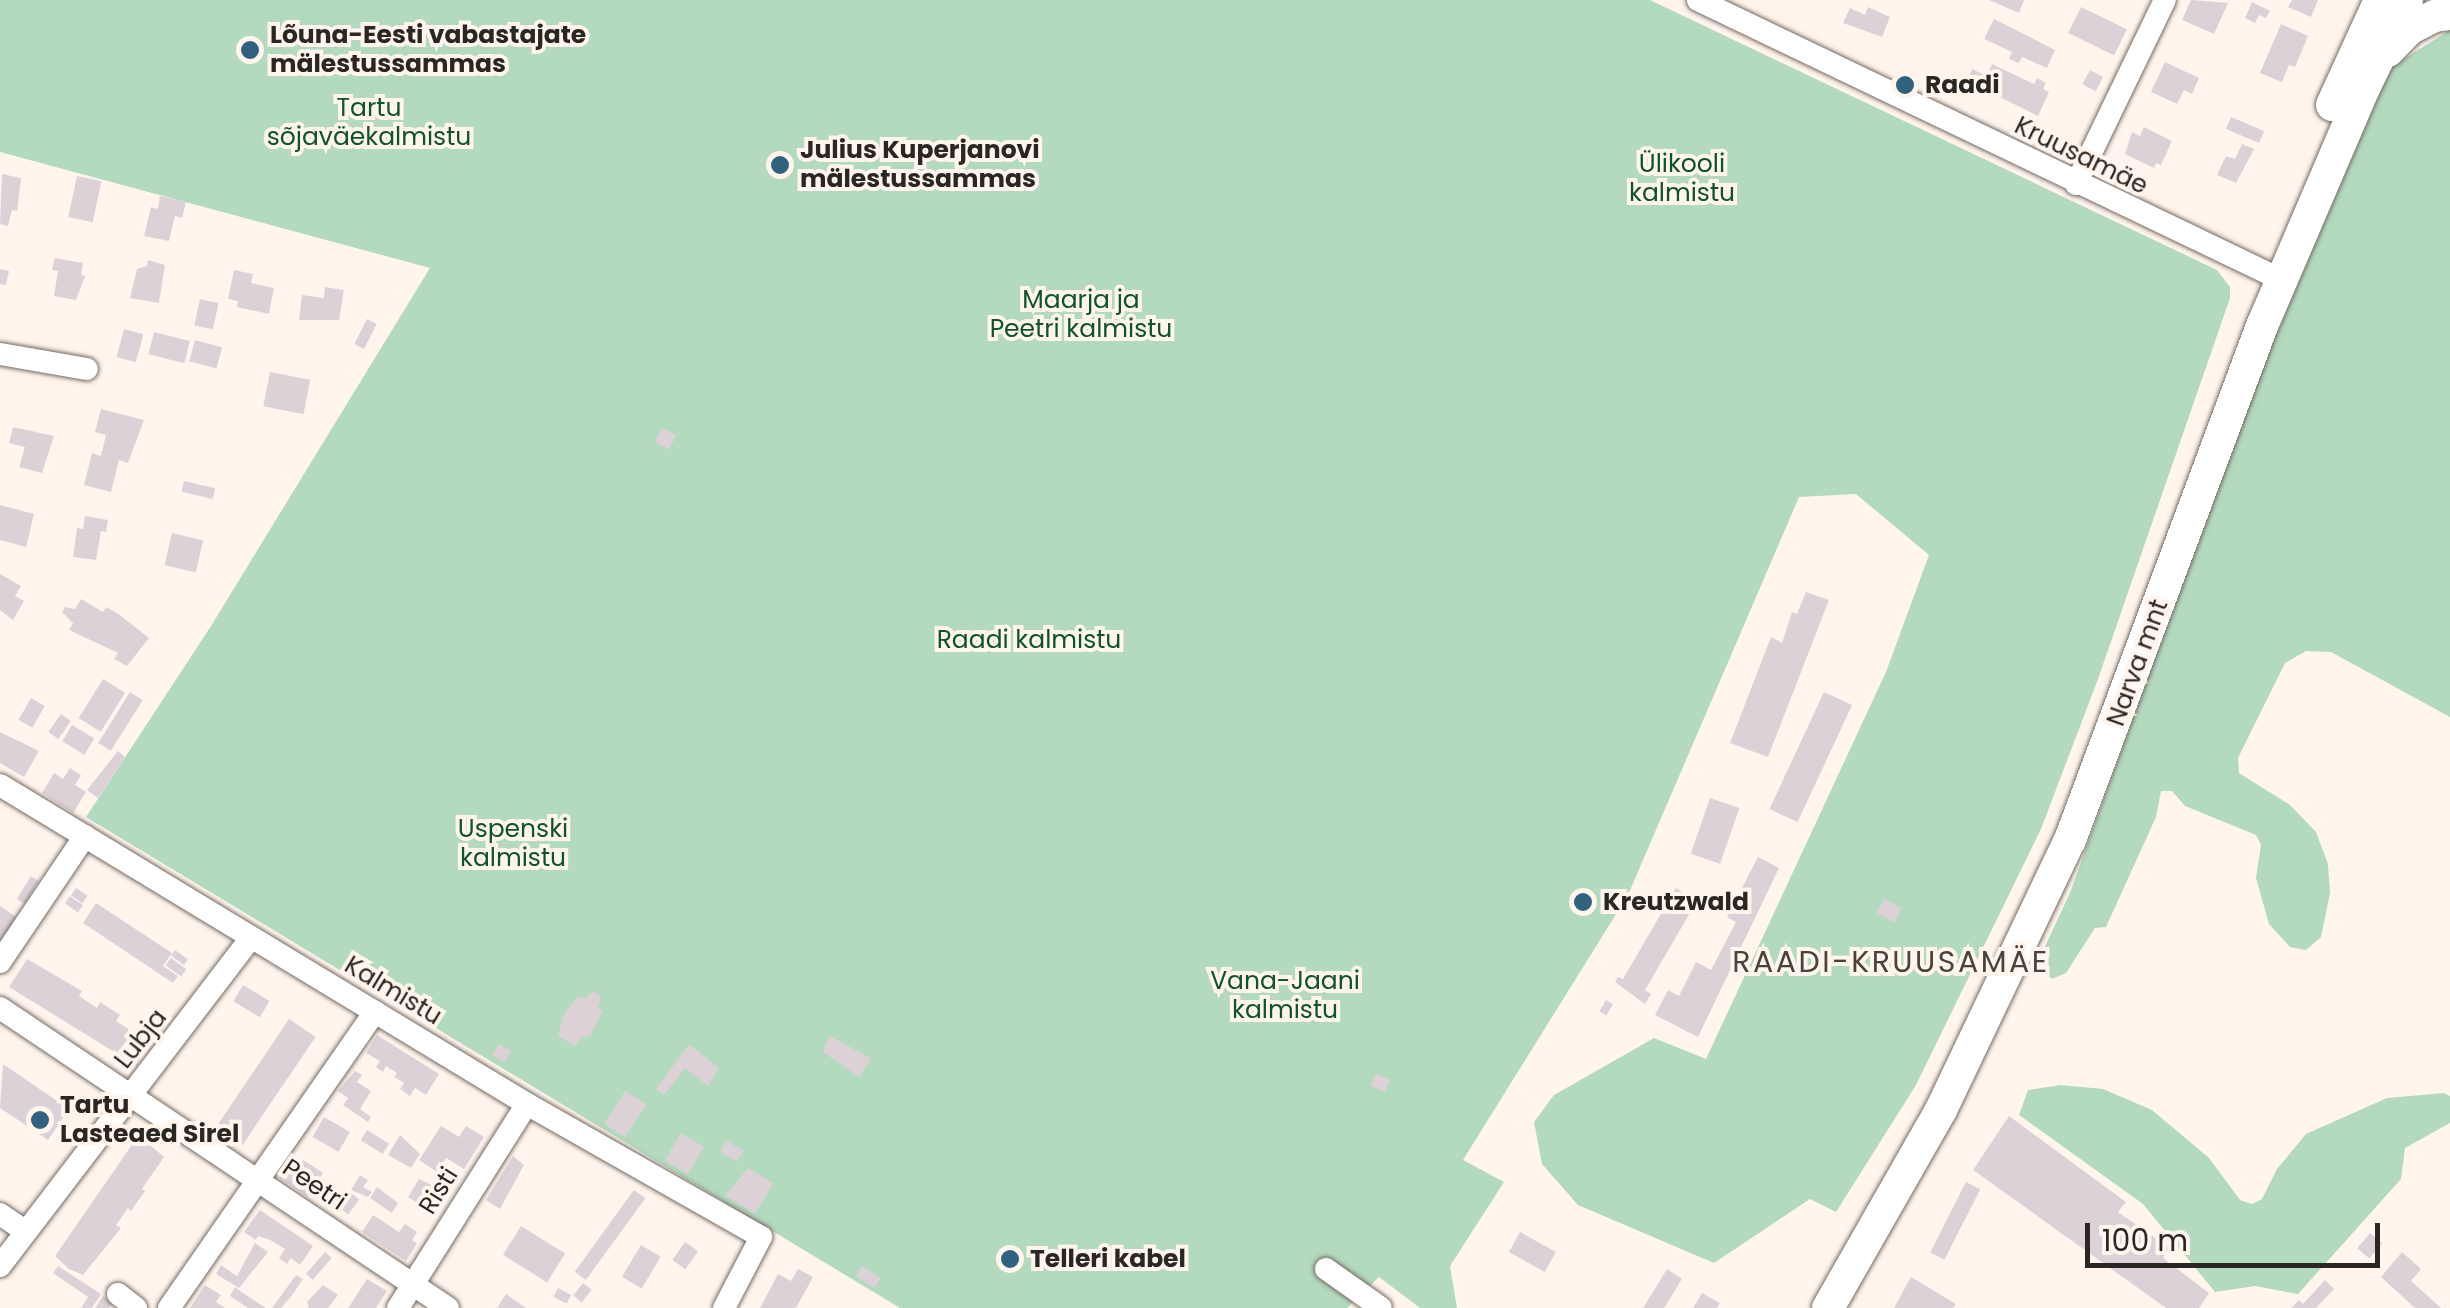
<!DOCTYPE html>
<html>
<head>
<meta charset="utf-8">
<style>
  body { margin:0 }
  #map { position:relative; width:2450px; height:1308px; overflow:hidden; background:#fff5ed; font-family:Poppins,sans-serif }
  div>[style] { position:absolute }
  .green>* { inset:0; background:#b3d9bf }
  .building>* { inset:0; background:#ddd1d8; transform-origin:0 0 }
  .roads { filter:drop-shadow(0 0 2px #736a63) drop-shadow(0 0 2px #736a63) }
  .street>* { height:22px; margin:-11px; padding:0 11px; transform-origin:11px; border-radius:11px; background:#fff }
  .secondary>* { height:32px; margin:-16px; padding:0 16px; transform-origin:16px; border-radius:16px; background:#fff }
  .dots>* { width:28px; height:28px; translate:-50% -50%; box-sizing:border-box; border:5px solid #fff5ed; border-radius:50% }
  span { translate:-50% -50%; white-space:nowrap; text-align:center; line-height:1.15; -webkit-text-stroke:8px #fff5ed; paint-order:stroke }
  .poi-label { font-size:25px; color:#292623; font-weight:700 }
  .left { translate:0 -50%; text-align:left }
  .park-label { font-size:25px; color:#0e532f }
  .street-label { font-size:25px; color:#292623 }
  .quarter-label { font-size:30px; color:#4a423c; letter-spacing:2.5px }
  .scale { position:absolute; left:2085px; top:1223px; width:295px; height:45px; box-sizing:border-box; border:5px solid #292623; border-top:0; padding-left:12px; font-size:30px; line-height:35px; white-space:nowrap; color:#292623; -webkit-text-stroke:8px #fff5ed; paint-order:stroke }
</style>
</head>
<body>
<div id="map">
  <div class="green">
    <i style="clip-path:polygon(0 0,1650px 0,2217px 270px,2230px 287px,2230px 298px,2098px 679px,2041px 829px,1916px 1085px,1836px 1212px,1810px 1199px,1714px 1263px,1578px 1205px,1542px 1164px,1534px 1122px,1554px 1095px,1654px 1038px,1706px 1059px,1886px 672px,1929px 555px,1856px 494px,1799px 497px,1628px 895px,1463px 1160px,1504px 1182px,1450px 1266px,1457px 1308px,1420px 1308px,1379px 1277px,1347px 1308px,900px 1308px,86px 817px,211px 626px,430px 268px,0 152px)"></i>
    <i style="clip-path:polygon(2450px 30px,2450px 717px,2331px 652px,2306px 651px,2285px 663px,2238px 758px,2239px 773px,2290px 805px,2316px 832px,2328px 864px,2330px 893px,2321px 937px,2306px 950px,2290px 947px,2269px 924px,2256px 878px,2261px 845px,2256px 835px,2185px 806px,2172px 791px,2161px 791px,2156px 817px,2106px 927px,2095px 928px,2066px 973px,2052px 979px,2041px 969px,2040px 957px,2070px 893px,2273px 331px,2391px 67px)"></i>
    <i style="clip-path:polygon(2060px 1085px,2103px 1089px,2152px 1110px,2209px 1158px,2240px 1200px,2252px 1204px,2262px 1199px,2277px 1169px,2306px 1134px,2387px 1098px,2444px 1093px,2450px 1096px,2450px 1123px,2405px 1148px,2401px 1179px,2298px 1294px,2255px 1286px,2215px 1292px,2143px 1204px,2019px 1115px,2028px 1090px)"></i>
  </div>
  <div class="building">
    <i style="clip-path:polygon(1989px 0,2024px 0,2019px 13px)"></i>
    <i style="clip-path:polygon(2191px 0,2228px 3px,2214px 34px,2182px 20px)"></i>
    <i style="clip-path:polygon(2292px 0,2318px 0,2311px 17px,2288px 7px)"></i>
    <i style="clip-path:polygon(2252px 2px,2270px 11px,2266px 18px,2259px 15px,2255px 23px,2245px 18px)"></i>
    <i style="clip-path:polygon(1868px 7px,1890px 17px,1882px 37px,1843px 23px,1850px 8px,1865px 15px)"></i>
    <i style="left:2081px;top:7px;width:51px;height:29px;rotate:26deg"></i>
    <i style="clip-path:polygon(1994px 19px,2055px 50px,2047px 68px,2022px 57px,2019px 63px,2009px 59px,2012px 52px,1984px 39px)"></i>
    <i style="clip-path:polygon(2281px 24px,2308px 36px,2295px 67px,2289px 65px,2282px 82px,2260px 73px)"></i>
    <i style="clip-path:polygon(2165px 62px,2199px 78px,2192px 94px,2184px 90px,2177px 104px,2151px 92px)"></i>
    <i style="clip-path:polygon(1992px 64px,2034px 84px,2037px 78px,2046px 83px,2043px 89px,2049px 92px,2038px 116px,1967px 81px,1972px 69px,1987px 76px)"></i>
    <i style="left:2090px;top:70px;width:15px;height:16px;rotate:28deg"></i>
    <i style="left:2231px;top:117px;width:36px;height:13px;rotate:23deg"></i>
    <i style="clip-path:polygon(2144px 127px,2172px 141px,2161px 165px,2156px 163px,2154px 168px,2125px 154px,2132px 132px,2140px 136px)"></i>
    <i style="clip-path:polygon(2242px 144px,2254px 149px,2236px 183px,2217px 175px,2226px 156px,2235px 159px)"></i>
    <i style="clip-path:polygon(2px 174px,21px 178px,17px 211px,12px 210px,8px 226px,0 224px)"></i>
    <i style="left:77px;top:176px;width:25px;height:42px;rotate:12deg"></i>
    <i style="clip-path:polygon(160px 196px,186px 202px,182px 218px,175px 216px,169px 241px,144px 236px,151px 207px,158px 209px)"></i>
    <i style="clip-path:polygon(55px 258px,83px 263px,81px 275px,85px 276px,76px 300px,54px 296px,58px 271px,52px 270px)"></i>
    <i style="clip-path:polygon(148px 260px,165px 265px,159px 303px,130px 298px,137px 269px,147px 266px)"></i>
    <i style="clip-path:polygon(0 269px,9px 271px,6px 285px,0 284px)"></i>
    <i style="clip-path:polygon(234px 270px,253px 274px,251px 283px,274px 288px,269px 314px,237px 307px,238px 301px,228px 299px)"></i>
    <i style="clip-path:polygon(325px 287px,344px 290px,339px 320px,299px 320px,302px 295px,324px 298px)"></i>
    <i style="left:200px;top:299px;width:19px;height:27px;rotate:12deg"></i>
    <i style="left:367px;top:319px;width:11px;height:28px;rotate:27deg"></i>
    <i style="left:124px;top:329px;width:20px;height:29px;rotate:15deg"></i>
    <i style="left:154px;top:332px;width:37px;height:23px;rotate:14deg"></i>
    <i style="left:195px;top:340px;width:28px;height:22px;rotate:15deg"></i>
    <i style="left:270px;top:372px;width:41px;height:35px;rotate:11deg"></i>
    <i style="clip-path:polygon(101px 409px,144px 420px,128px 463px,119px 460px,111px 492px,84px 485px,92px 453px,101px 456px,106px 435px,95px 432px)"></i>
    <i style="clip-path:polygon(13px 427px,54px 436px,42px 473px,19px 467px,25px 447px,9px 443px)"></i>
    <i style="left:662px;top:428px;width:16px;height:16px;rotate:27deg"></i>
    <i style="left:184px;top:481px;width:32px;height:11px;rotate:13deg"></i>
    <i style="clip-path:polygon(0 505px,34px 514px,26px 547px,0 540px)"></i>
    <i style="clip-path:polygon(85px 516px,108px 520px,106px 532px,101px 531px,96px 560px,73px 557px,77px 528px,83px 529px)"></i>
    <i style="left:172px;top:533px;width:32px;height:33px;rotate:13deg"></i>
    <i style="clip-path:polygon(0 574px,21px 586px,15px 596px,24px 601px,13px 620px,0 610px)"></i>
    <i style="clip-path:polygon(1806px 592px,1829px 600px,1768px 757px,1730px 743px,1771px 637px,1782px 643px,1792px 612px,1797px 614px)"></i>
    <i style="clip-path:polygon(81px 599px,103px 612px,106px 607px,117px 613px,149px 638px,127px 666px,114px 659px,118px 653px,69px 630px,73px 623px,62px 612px,65px 607px,75px 609px)"></i>
    <i style="left:103px;top:679px;width:26px;height:46px;rotate:32deg"></i>
    <i style="left:130px;top:692px;width:15px;height:60px;rotate:32deg"></i>
    <i style="left:1824px;top:692px;width:31px;height:129px;rotate:25deg"></i>
    <i style="left:31px;top:698px;width:16px;height:25px;rotate:30deg"></i>
    <i style="left:61px;top:714px;width:12px;height:22px;rotate:35deg"></i>
    <i style="left:72px;top:725px;width:26px;height:19px;rotate:31deg"></i>
    <i style="clip-path:polygon(0 732px,39px 751px,24px 777px,0 763px)"></i>
    <i style="clip-path:polygon(118px 751px,125px 757px,98px 798px,87px 790px)"></i>
    <i style="clip-path:polygon(70px 768px,81px 775px,75px 785px,86px 792px,73px 813px,42px 793px,54px 773px,63px 779px)"></i>
    <i style="left:1710px;top:798px;width:31px;height:59px;rotate:19deg"></i>
    <i style="clip-path:polygon(1758px 857px,1779px 868px,1698px 1037px,1655px 1015px,1668px 990px,1679px 996px,1696px 962px,1711px 970px,1736px 922px,1727px 917px)"></i>
    <i style="left:31px;top:876px;width:9px;height:27px;rotate:32deg"></i>
    <i style="left:76px;top:888px;width:14px;height:9px;rotate:34deg"></i>
    <i style="clip-path:polygon(1676px 888px,1697px 901px,1645px 990px,1651px 994px,1645px 1004px,1615px 982px,1618px 977px,1623px 979px)"></i>
    <i style="left:70px;top:896px;width:16px;height:9px;rotate:35deg"></i>
    <i style="left:1884px;top:899px;width:20px;height:16px;rotate:27deg"></i>
    <i style="clip-path:polygon(96px 903px,172px 953px,163px 966px,178px 976px,173px 983px,83px 923px)"></i>
    <i style="clip-path:polygon(0 906px,16px 917px,0 943px)"></i>
    <i style="left:175px;top:950px;width:16px;height:7px;rotate:35deg"></i>
    <i style="left:171px;top:958px;width:19px;height:9px;rotate:36deg"></i>
    <i style="clip-path:polygon(27px 959px,82px 991px,79px 996px,97px 1008px,100px 1002px,120px 1015px,116px 1021px,148px 1042px,137px 1066px,9px 987px)"></i>
    <i style="left:243px;top:985px;width:31px;height:19px;rotate:31deg"></i>
    <i style="clip-path:polygon(594px 991px,601px 996px,598px 1008px,603px 1010px,590px 1036px,581px 1037px,575px 1046px,558px 1036px,564px 1014px,578px 996px,584px 999px)"></i>
    <i style="left:1606px;top:1000px;width:8px;height:13px;rotate:30deg"></i>
    <i style="left:289px;top:1019px;width:32px;height:132px;rotate:34deg"></i>
    <i style="clip-path:polygon(377px 1035px,439px 1074px,426px 1095px,415px 1088px,410px 1096px,400px 1089px,404px 1083px,394px 1077px,397px 1073px,386px 1066px,383px 1072px,376px 1067px,380px 1061px,366px 1053px)"></i>
    <i style="clip-path:polygon(829px 1036px,871px 1058px,859px 1077px,823px 1052px)"></i>
    <i style="left:499px;top:1044px;width:14px;height:13px;rotate:30deg"></i>
    <i style="clip-path:polygon(689px 1044px,719px 1068px,708px 1086px,685px 1068px,664px 1095px,656px 1089px)"></i>
    <i style="clip-path:polygon(3px 1064px,69px 1109px,48px 1140px,0 1108px)"></i>
    <i style="clip-path:polygon(355px 1071px,362px 1075px,357px 1082px,371px 1091px,360px 1109px,371px 1117px,368px 1122px,343px 1105px,348px 1098px,338px 1091px)"></i>
    <i style="left:1376px;top:1074px;width:15px;height:13px;rotate:23deg"></i>
    <i style="left:625px;top:1091px;width:25px;height:39px;rotate:32deg"></i>
    <i style="clip-path:polygon(2009px 1116px,2126px 1202px,2118px 1212px,2170px 1248px,2163px 1258px,2209px 1293px,2199px 1308px,2166px 1308px,1973px 1170px)"></i>
    <i style="left:324px;top:1117px;width:30px;height:23px;rotate:30deg"></i>
    <i style="clip-path:polygon(441px 1126px,459px 1137px,466px 1126px,484px 1137px,464px 1169px,446px 1158px,437px 1172px,419px 1160px)"></i>
    <i style="left:367px;top:1130px;width:26px;height:12px;rotate:32deg"></i>
    <i style="left:681px;top:1133px;width:27px;height:32px;rotate:31deg"></i>
    <i style="clip-path:polygon(400px 1135px,420px 1154px,411px 1168px,388px 1155px)"></i>
    <i style="clip-path:polygon(142px 1138px,164px 1157px,142px 1189px,145px 1191px,131px 1211px,128px 1208px,116px 1225px,121px 1228px,83px 1275px,69px 1269px,55px 1256px,136px 1139px)"></i>
    <i style="clip-path:polygon(725px 1140px,744px 1151px,737px 1162px,721px 1153px)"></i>
    <i style="clip-path:polygon(513px 1156px,524px 1165px,500px 1209px,486px 1200px)"></i>
    <i style="clip-path:polygon(291px 1159px,300px 1165px,303px 1160px,323px 1173px,308px 1197px,279px 1178px)"></i>
    <i style="clip-path:polygon(748px 1168px,773px 1183px,755px 1214px,725px 1196px)"></i>
    <i style="clip-path:polygon(360px 1175px,368px 1180px,363px 1187px,372px 1192px,368px 1197px,351px 1190px)"></i>
    <i style="clip-path:polygon(419px 1179px,448px 1193px,435px 1214px,408px 1197px)"></i>
    <i style="left:1966px;top:1182px;width:16px;height:79px;rotate:27deg"></i>
    <i style="clip-path:polygon(377px 1187px,398px 1203px,392px 1213px,370px 1198px)"></i>
    <i style="left:634px;top:1190px;width:14px;height:101px;rotate:36deg"></i>
    <i style="left:348px;top:1191px;width:14px;height:19px;rotate:36deg"></i>
    <i style="clip-path:polygon(260px 1210px,313px 1246px,300px 1265px,291px 1258px,287px 1264px,279px 1258px,285px 1249px,270px 1240px,258px 1236px,256px 1240px,244px 1232px)"></i>
    <i style="clip-path:polygon(373px 1215px,399px 1232px,405px 1224px,417px 1232px,412px 1240px,417px 1243px,406px 1261px,362px 1232px)"></i>
    <i style="left:521px;top:1226px;width:52px;height:34px;rotate:32deg"></i>
    <i style="left:1520px;top:1232px;width:41px;height:23px;rotate:29deg"></i>
    <i style="left:2370px;top:1233px;width:16px;height:20px;rotate:40deg"></i>
    <i style="left:685px;top:1242px;width:16px;height:22px;rotate:35deg"></i>
    <i style="clip-path:polygon(255px 1243px,268px 1252px,239px 1288px,216px 1274px,221px 1265px,237px 1276px)"></i>
    <i style="left:641px;top:1245px;width:23px;height:37px;rotate:31deg"></i>
    <i style="left:1003px;top:1248px;width:23px;height:13px;rotate:29deg"></i>
    <i style="left:325px;top:1252px;width:9px;height:29px;rotate:41deg"></i>
    <i style="clip-path:polygon(2402px 1252px,2421px 1269px,2411px 1281px,2441px 1308px,2415px 1308px,2381px 1277px)"></i>
    <i style="clip-path:polygon(58px 1266px,101px 1294px,92px 1308px,81px 1308px,88px 1297px,53px 1273px)"></i>
    <i style="left:862px;top:1266px;width:22px;height:12px;rotate:32deg"></i>
    <i style="clip-path:polygon(798px 1269px,813px 1277px,796px 1308px,760px 1308px,778px 1274px,791px 1281px)"></i>
    <i style="clip-path:polygon(1667px 1269px,1682px 1279px,1664px 1308px,1643px 1308px)"></i>
    <i style="clip-path:polygon(296px 1275px,303px 1279px,293px 1294px,281px 1308px,272px 1308px)"></i>
    <i style="clip-path:polygon(1911px 1277px,1956px 1304px,1953px 1308px,1894px 1308px)"></i>
    <i style="clip-path:polygon(367px 1279px,387px 1291px,376px 1308px,348px 1308px)"></i>
    <i style="clip-path:polygon(2325px 1280px,2334px 1289px,2316px 1308px,2291px 1308px,2299px 1300px,2303px 1304px)"></i>
    <i style="left:583px;top:1283px;width:11px;height:16px;rotate:38deg"></i>
    <i style="clip-path:polygon(205px 1285px,221px 1295px,216px 1302px,225px 1308px,190px 1308px)"></i>
    <i style="clip-path:polygon(323px 1285px,338px 1295px,328px 1308px,309px 1308px,307px 1302px)"></i>
    <i style="clip-path:polygon(235px 1287px,243px 1293px,266px 1308px,248px 1308px,230px 1296px)"></i>
    <i style="left:558px;top:1288px;width:15px;height:10px;rotate:28deg"></i>
    <i style="clip-path:polygon(1702px 1293px,1720px 1303px,1717px 1308px,1693px 1308px)"></i>
    <i style="clip-path:polygon(506px 1294px,526px 1308px,497px 1308px)"></i>
    <i style="clip-path:polygon(103px 1296px,113px 1303px,109px 1308px,95px 1308px)"></i>
  </div>
  <div class="roads">
    <div class="street">
      <i style="left:1698px;top:0;width:645px;rotate:25.61deg"></i>
      <i style="left:2076px;top:184px;width:204px;rotate:-64.2deg"></i>
      <i style="left:0;top:354px;width:88px;rotate:9.8deg"></i>
      <i style="left:0;top:785px;width:616px;rotate:31.19deg"></i>
      <i style="left:527px;top:1104px;width:269px;rotate:29.6deg"></i>
      <i style="left:761px;top:1237px;width:80px;rotate:117.5deg"></i>
      <i style="left:0;top:962px;width:152px;rotate:-56deg"></i>
      <i style="left:0;top:1008px;width:539px;rotate:33.81deg"></i>
      <i style="left:0;top:1214px;width:30px;rotate:34deg"></i>
      <i style="left:0;top:1266px;width:412px;rotate:-52.6deg"></i>
      <i style="left:1326px;top:1269px;width:67px;rotate:35.3deg"></i>
      <i style="left:118px;top:1294px;width:23px;rotate:38deg"></i>
      <i style="left:169px;top:1308px;width:361px;rotate:-55.2deg"></i>
      <i style="left:398px;top:1308px;width:241px;rotate:-57.7deg"></i>
    </div>
    <div class="secondary">
      <i style="left:2388px;top:51px;width:30px;rotate:-46deg"></i>
      <i style="left:2409px;top:29px;width:29px;rotate:-27deg"></i>
      <i style="left:2435px;top:16px;width:15px;rotate:-8deg"></i>
      <i style="left:2332px;top:105px;width:115px;rotate:-65.4deg"></i>
      <i style="left:1828px;top:1308px;width:228px;rotate:-60.3deg"></i>
      <i style="left:1941px;top:1110px;width:299px;rotate:-64.5deg"></i>
      <i style="left:2070px;top:840px;width:549px;rotate:-69.52deg"></i>
      <i style="left:2262px;top:326px;width:261px;rotate:-66.8deg"></i>
      <i style="left:2365px;top:86px;width:96px;rotate:-64deg"></i>
    </div>
  </div>
  <div class="dots">
    <i style="left:250px;top:50px;background:#30627f"></i>
    <i style="left:1905px;top:85px;background:#30627f"></i>
    <i style="left:780px;top:165px;background:#30627f"></i>
    <i style="left:1583px;top:902px;background:#30627f"></i>
    <i style="left:40px;top:1120px;background:#30627f"></i>
    <i style="left:1010px;top:1259px;background:#30627f"></i>
  </div>
  <div class="poi-label">
    <span class="left" style="left:270px;top:50px">Lõuna-Eesti vabastajate<br>mälestussammas</span>
    <span class="left" style="left:1925px;top:85px">Raadi</span>
    <span class="left" style="left:800px;top:165px">Julius Kuperjanovi<br>mälestussammas</span>
    <span class="left" style="left:1603px;top:902px">Kreutzwald</span>
    <span class="left" style="left:60px;top:1120px">Tartu<br>Lasteaed Sirel</span>
    <span class="left" style="left:1030px;top:1259px">Telleri kabel</span>
  </div>
  <div class="park-label">
    <span style="left:369px;top:123px">Tartu<br>sõjaväekalmistu</span>
    <span style="left:1682px;top:179px">Ülikooli<br>kalmistu</span>
    <span style="left:1081px;top:315px">Maarja ja<br>Peetri kalmistu</span>
    <span style="left:1029px;top:640px">Raadi kalmistu</span>
    <span style="left:513px;top:844px">Uspenski<br>kalmistu</span>
    <span style="left:1285px;top:996px">Vana-Jaani<br>kalmistu</span>
  </div>
  <div class="street-label">
    <span style="left:2081px;top:156px;rotate:26deg">Kruusamäe</span>
    <span style="left:2138px;top:663px;rotate:-70deg">Narva mnt</span>
    <span style="left:393px;top:991px;rotate:31deg">Kalmistu</span>
    <span style="left:141px;top:1039px;rotate:-52deg">Lubja</span>
    <span style="left:314px;top:1185px;rotate:34deg">Peetri</span>
    <span style="left:439px;top:1191px;rotate:-58deg">Risti</span>
  </div>
  <div class="quarter-label">
    <span style="left:1891px;top:962px">RAADI-KRUUSAMÄE</span>
  </div>
  <div class="scale">100 m</div>
</div>
</body>
</html>
